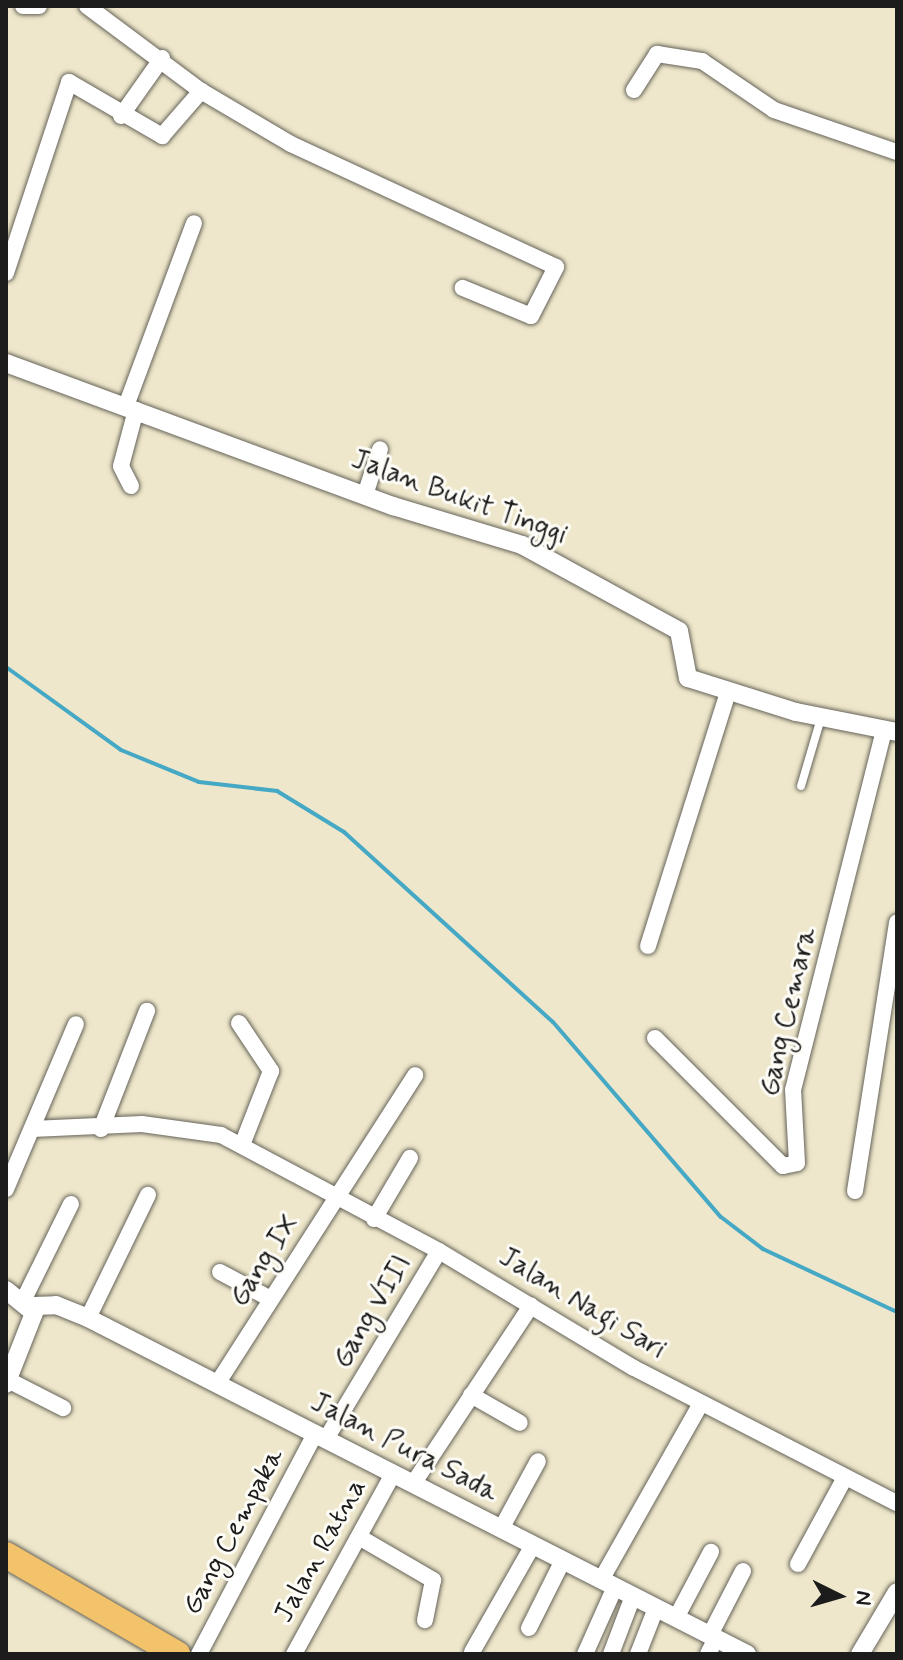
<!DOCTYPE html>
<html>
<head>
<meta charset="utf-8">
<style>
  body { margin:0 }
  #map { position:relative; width:903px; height:1660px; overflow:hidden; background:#eee7cb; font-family:Mynerve,sans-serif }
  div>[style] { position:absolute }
  .stream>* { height:4px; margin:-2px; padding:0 2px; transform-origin:2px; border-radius:2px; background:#45a8c5 }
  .roads { filter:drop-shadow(0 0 2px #666359) drop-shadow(0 0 2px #666359) }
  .service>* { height:8px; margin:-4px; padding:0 4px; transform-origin:4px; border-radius:4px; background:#fff }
  .minor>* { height:16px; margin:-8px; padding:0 8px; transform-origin:8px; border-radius:8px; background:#fff }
  .tertiary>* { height:18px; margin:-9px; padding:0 9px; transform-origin:9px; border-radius:9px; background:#fff }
  .trunk>* { height:26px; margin:-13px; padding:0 13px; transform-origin:13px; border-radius:13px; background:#f2c36a }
  span { translate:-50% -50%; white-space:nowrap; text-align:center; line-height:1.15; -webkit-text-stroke:6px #fdfcf7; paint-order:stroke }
  .street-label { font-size:28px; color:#1c1c1c }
  .frame { position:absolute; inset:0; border:8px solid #1c1c1c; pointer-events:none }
  .north { position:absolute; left:799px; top:1556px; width:80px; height:80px; -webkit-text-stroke:6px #fdfcf7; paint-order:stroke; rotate:95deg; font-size:22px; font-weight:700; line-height:32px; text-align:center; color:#1c1c1c }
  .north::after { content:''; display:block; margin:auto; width:28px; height:36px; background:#1c1c1c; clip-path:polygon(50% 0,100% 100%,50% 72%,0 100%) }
</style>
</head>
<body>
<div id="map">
  <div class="stream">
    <i style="left:6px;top:667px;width:142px;rotate:35.8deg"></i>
    <i style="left:121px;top:750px;width:84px;rotate:22.3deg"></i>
    <i style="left:199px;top:782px;width:79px;rotate:6.6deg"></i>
    <i style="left:277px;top:791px;width:79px;rotate:31.5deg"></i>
    <i style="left:344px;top:832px;width:282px;rotate:42.3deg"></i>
    <i style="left:553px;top:1022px;width:257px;rotate:49.3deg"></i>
    <i style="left:721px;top:1217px;width:53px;rotate:37.3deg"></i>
    <i style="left:763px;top:1249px;width:148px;rotate:25.2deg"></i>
  </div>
  <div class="roads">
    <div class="service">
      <i style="left:801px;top:786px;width:71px;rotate:-73.6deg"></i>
    </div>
    <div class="minor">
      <i style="left:23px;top:6px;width:16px"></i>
      <i style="left:87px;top:6px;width:142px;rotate:36.7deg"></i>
      <i style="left:634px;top:90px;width:43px;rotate:-57.4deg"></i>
      <i style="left:657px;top:54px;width:46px;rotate:8.8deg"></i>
      <i style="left:702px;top:61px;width:87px;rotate:34.2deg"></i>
      <i style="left:774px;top:110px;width:130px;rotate:18.9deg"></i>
      <i style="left:121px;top:116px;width:71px;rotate:-54.7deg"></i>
      <i style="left:6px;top:273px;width:201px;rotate:-71.7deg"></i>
      <i style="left:69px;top:82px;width:108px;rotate:30.1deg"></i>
      <i style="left:162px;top:136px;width:60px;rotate:-49.1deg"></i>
      <i style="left:201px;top:91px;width:104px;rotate:30.5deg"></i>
      <i style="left:291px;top:144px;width:292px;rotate:24.9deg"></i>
      <i style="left:556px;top:267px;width:55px;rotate:117deg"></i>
      <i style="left:531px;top:316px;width:74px;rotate:-157.6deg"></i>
      <i style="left:126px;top:406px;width:195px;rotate:-69.6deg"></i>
      <i style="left:131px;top:486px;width:22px;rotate:-117deg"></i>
      <i style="left:121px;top:466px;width:58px;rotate:-75deg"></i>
      <i style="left:365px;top:495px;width:48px;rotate:-71.9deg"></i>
      <i style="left:648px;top:946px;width:265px;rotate:-72.5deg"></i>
      <i style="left:239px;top:1023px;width:58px;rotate:56.3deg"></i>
      <i style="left:271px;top:1071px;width:79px;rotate:111.4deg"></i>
      <i style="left:655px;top:1038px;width:181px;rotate:45deg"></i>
      <i style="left:783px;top:1166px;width:14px;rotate:-12deg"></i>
      <i style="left:797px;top:1163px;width:73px;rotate:-93.1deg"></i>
      <i style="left:793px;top:1090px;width:371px;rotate:-75.8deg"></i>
      <i style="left:32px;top:1129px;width:110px;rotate:-2.6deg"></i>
      <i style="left:142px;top:1124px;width:80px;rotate:7.9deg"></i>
      <i style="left:221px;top:1135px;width:247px;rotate:28deg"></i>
      <i style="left:439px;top:1251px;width:227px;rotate:31deg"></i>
      <i style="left:634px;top:1368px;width:296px;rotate:27.2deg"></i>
      <i style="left:101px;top:1129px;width:127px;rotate:-68.7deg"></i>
      <i style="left:6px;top:1189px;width:179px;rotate:-67deg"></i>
      <i style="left:855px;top:1191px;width:272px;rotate:-81.1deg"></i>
      <i style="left:374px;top:1219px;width:71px;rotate:-59.5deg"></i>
      <i style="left:220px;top:1272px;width:55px;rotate:28deg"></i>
      <i style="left:24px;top:1299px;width:106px;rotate:-63.7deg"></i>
      <i style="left:88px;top:1318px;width:137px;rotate:-64deg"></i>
      <i style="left:8px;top:1380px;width:62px;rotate:27deg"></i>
      <i style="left:217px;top:1384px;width:367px;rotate:-57.3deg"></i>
      <i style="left:471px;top:1395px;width:56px;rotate:29.7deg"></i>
      <i style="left:326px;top:1439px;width:219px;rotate:-59deg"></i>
      <i style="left:413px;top:1484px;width:214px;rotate:-56.5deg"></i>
      <i style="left:501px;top:1529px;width:77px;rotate:-61.4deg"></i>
      <i style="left:359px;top:1537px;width:86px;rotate:30.2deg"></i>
      <i style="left:433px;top:1580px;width:41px;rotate:101.3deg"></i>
      <i style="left:798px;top:1564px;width:94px;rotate:-61.5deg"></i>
      <i style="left:601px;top:1580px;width:203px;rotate:-60.5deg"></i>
      <i style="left:676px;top:1618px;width:75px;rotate:-62.1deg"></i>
      <i style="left:529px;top:1628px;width:76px;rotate:-63.4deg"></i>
      <i style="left:710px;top:1635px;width:72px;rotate:-62.7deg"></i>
      <i style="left:472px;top:1652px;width:123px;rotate:-60.3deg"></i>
      <i style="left:199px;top:1654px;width:249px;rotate:-62.2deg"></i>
      <i style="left:294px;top:1654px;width:205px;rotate:-61.2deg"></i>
      <i style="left:585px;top:1654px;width:73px;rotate:-65.9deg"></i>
      <i style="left:611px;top:1654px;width:62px;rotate:-69.2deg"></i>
      <i style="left:638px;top:1654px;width:49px;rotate:-68.6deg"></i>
      <i style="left:708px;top:1654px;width:18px;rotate:-63deg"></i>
    </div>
    <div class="tertiary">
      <i style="left:6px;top:363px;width:413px;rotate:20.3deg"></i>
      <i style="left:393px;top:506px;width:135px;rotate:16.8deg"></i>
      <i style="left:522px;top:545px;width:179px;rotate:28.7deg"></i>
      <i style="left:679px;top:631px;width:48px;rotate:79.2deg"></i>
      <i style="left:688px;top:678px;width:113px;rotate:17.5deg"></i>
      <i style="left:796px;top:712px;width:103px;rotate:11.2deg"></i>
      <i style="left:6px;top:1290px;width:36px;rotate:39deg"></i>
      <i style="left:34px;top:1313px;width:76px;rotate:111.5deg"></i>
      <i style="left:33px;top:1306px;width:23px;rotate:-2deg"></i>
      <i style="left:56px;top:1305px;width:35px;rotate:22deg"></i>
      <i style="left:88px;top:1318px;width:740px;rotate:27.02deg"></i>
      <i style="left:860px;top:1654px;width:72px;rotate:-59.2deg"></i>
    </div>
    <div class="trunk">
      <i style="left:6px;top:1555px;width:198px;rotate:30.1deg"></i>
    </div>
  </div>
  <div class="street-label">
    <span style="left:459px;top:498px;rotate:20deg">Jalan Bukit Tinggi</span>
    <span style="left:789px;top:1012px;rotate:-77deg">Gang Cemara</span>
    <span style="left:265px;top:1261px;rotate:-57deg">Gang IX</span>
    <span style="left:582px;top:1304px;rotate:31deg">Jalan Nagi Sari</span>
    <span style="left:373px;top:1312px;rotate:-59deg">Gang VIII</span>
    <span style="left:404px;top:1448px;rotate:27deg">Jalan Pura Sada</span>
    <span style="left:234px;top:1532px;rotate:-62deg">Gang Cempaka</span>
    <span style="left:321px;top:1551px;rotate:-61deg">Jalan Ratna</span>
  </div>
  <div class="frame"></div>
  <div class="north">N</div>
</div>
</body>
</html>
